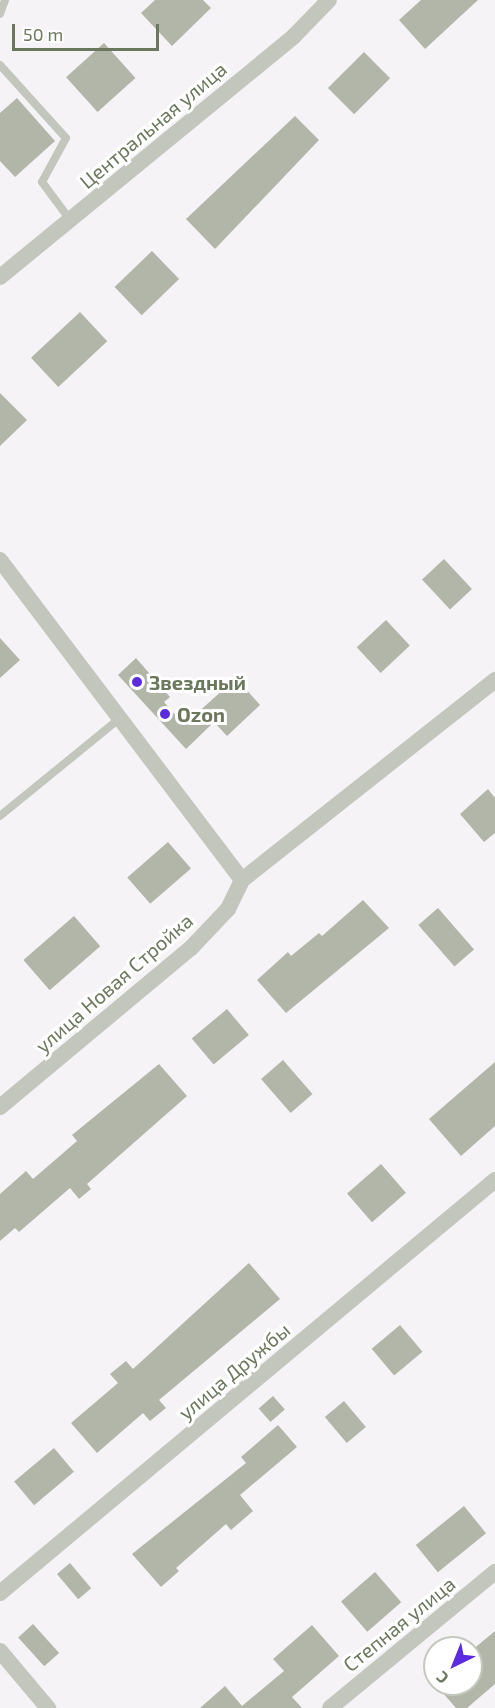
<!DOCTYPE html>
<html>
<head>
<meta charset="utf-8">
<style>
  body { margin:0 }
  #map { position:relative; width:495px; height:1708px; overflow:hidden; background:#f6f3f6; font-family:"Exo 2",sans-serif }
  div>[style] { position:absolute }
  .building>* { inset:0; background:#b1b6a9; transform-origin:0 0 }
  .service>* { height:8px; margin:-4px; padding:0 4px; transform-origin:4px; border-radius:4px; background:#c2c6bd }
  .minor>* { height:16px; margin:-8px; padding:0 8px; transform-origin:8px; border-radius:8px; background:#c2c6bd }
  .dots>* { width:16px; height:16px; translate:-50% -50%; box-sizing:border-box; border:3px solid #fff; border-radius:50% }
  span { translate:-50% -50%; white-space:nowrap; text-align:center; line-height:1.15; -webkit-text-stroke:6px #fff; paint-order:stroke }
  .street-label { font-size:20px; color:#6c785e }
  .poi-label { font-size:20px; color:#6c785e; font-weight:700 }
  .left { translate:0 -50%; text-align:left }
  .north { position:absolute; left:423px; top:1636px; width:60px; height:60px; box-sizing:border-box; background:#fff; border:2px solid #c4c9bf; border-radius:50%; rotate:223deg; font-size:16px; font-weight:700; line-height:24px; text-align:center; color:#6c785e }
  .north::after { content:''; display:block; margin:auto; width:21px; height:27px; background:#5a2bdf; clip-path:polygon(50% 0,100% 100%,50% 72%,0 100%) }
  .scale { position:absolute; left:12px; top:24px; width:147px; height:27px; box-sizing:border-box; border:3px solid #6c785e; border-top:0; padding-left:8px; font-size:18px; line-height:21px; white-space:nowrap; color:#6c785e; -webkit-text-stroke:4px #fff; paint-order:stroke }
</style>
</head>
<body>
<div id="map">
  <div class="building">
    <i style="clip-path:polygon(155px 0,203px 0,211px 8px,172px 46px,141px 13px)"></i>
    <i style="clip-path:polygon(421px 0,478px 0,425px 49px,399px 20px)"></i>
    <i style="left:104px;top:43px;width:47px;height:51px;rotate:48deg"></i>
    <i style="left:364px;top:52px;width:37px;height:51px;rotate:45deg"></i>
    <i style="clip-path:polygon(17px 98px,55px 141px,15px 177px,0 161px,0 113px)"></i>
    <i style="clip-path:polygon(295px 116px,319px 140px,215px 249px,186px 219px)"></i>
    <i style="left:152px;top:251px;width:39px;height:52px;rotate:46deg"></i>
    <i style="left:80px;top:312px;width:40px;height:67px;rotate:47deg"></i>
    <i style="clip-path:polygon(0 393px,27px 420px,0 446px)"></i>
    <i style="left:444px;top:559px;width:41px;height:30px;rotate:47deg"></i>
    <i style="left:386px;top:620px;width:35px;height:40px;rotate:47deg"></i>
    <i style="clip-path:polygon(0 638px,20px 660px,0 678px)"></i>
    <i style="clip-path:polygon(136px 658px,170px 697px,164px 702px,184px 725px,236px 678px,260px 705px,227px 736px,214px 722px,186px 749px,118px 675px)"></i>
    <i style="clip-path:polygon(488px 789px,495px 798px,495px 833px,484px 842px,460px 814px)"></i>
    <i style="left:168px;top:842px;width:35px;height:54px;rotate:49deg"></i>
    <i style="clip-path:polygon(363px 900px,389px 928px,286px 1013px,257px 980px,288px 952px,291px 956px,319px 933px,322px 936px)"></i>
    <i style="left:438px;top:908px;width:55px;height:26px;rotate:49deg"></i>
    <i style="left:74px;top:916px;width:40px;height:67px;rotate:49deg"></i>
    <i style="left:227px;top:1009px;width:34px;height:46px;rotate:50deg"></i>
    <i style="left:283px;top:1060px;width:45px;height:29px;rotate:49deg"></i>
    <i style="clip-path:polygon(495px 1062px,495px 1126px,461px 1156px,429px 1119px)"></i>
    <i style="clip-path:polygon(159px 1064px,187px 1096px,87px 1184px,91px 1189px,79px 1199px,70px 1188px,19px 1232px,15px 1228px,0 1241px,0 1194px,26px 1171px,33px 1179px,77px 1141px,72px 1135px)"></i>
    <i style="left:381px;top:1164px;width:38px;height:45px;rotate:49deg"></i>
    <i style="clip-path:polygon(249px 1263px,280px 1299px,159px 1400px,166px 1408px,150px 1421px,143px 1413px,97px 1453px,71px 1423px,118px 1383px,110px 1374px,126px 1361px,133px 1369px)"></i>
    <i style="left:400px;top:1325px;width:35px;height:37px;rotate:50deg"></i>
    <i style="left:273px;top:1396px;width:18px;height:19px;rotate:49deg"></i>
    <i style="left:344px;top:1401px;width:34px;height:25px;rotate:50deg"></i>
    <i style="clip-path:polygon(278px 1425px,297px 1447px,240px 1495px,253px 1511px,231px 1530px,226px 1524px,176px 1568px,179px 1571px,161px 1587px,132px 1554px,246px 1463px,241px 1457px)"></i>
    <i style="left:54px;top:1448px;width:31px;height:52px;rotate:50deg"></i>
    <i style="left:464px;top:1506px;width:35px;height:62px;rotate:51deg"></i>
    <i style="left:70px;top:1563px;width:33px;height:17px;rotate:50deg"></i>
    <i style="left:375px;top:1572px;width:40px;height:45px;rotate:49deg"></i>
    <i style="left:33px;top:1624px;width:39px;height:20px;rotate:48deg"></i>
    <i style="clip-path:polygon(312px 1625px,339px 1656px,292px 1697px,302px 1708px,200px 1708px,225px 1686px,242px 1706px,284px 1671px,273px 1659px)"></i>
    <i style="clip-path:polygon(495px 1631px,495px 1684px,467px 1708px,456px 1708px,435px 1684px,471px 1684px,471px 1651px)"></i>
  </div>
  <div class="service">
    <i style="left:0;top:14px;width:15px;rotate:-70deg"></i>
    <i style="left:0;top:65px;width:98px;rotate:47.9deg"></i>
    <i style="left:66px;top:138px;width:50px;rotate:118.6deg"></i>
    <i style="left:42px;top:182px;width:49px;rotate:53.4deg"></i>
    <i style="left:0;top:816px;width:154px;rotate:-39.2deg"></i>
  </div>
  <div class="minor">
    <i style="left:0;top:277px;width:380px;rotate:-39.3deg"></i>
    <i style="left:294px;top:36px;width:50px;rotate:-45.8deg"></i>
    <i style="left:0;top:560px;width:401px;rotate:52.9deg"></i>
    <i style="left:0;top:1107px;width:249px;rotate:-39.8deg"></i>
    <i style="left:191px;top:948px;width:54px;rotate:-46.5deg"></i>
    <i style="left:228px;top:909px;width:32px;rotate:-64deg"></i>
    <i style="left:242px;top:880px;width:323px;rotate:-38.3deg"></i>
    <i style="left:0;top:1593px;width:645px;rotate:-39.84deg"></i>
    <i style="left:0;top:1651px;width:75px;rotate:49.9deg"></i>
    <i style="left:330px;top:1708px;width:214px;rotate:-39.5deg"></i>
  </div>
  <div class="dots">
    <i style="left:137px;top:682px;background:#5a2bdf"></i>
    <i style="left:165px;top:714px;background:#5a2bdf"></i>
  </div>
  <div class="street-label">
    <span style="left:153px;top:125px;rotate:-40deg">Центральная улица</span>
    <span style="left:114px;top:983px;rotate:-41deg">улица Новая Стройка</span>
    <span style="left:234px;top:1371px;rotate:-40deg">улица Дружбы</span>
    <span style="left:399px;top:1624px;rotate:-39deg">Степная улица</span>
  </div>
  <div class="poi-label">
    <span class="left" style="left:149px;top:682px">Звездный</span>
    <span class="left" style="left:177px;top:714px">Ozon</span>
  </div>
  <div class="north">С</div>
  <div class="scale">50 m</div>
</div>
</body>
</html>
